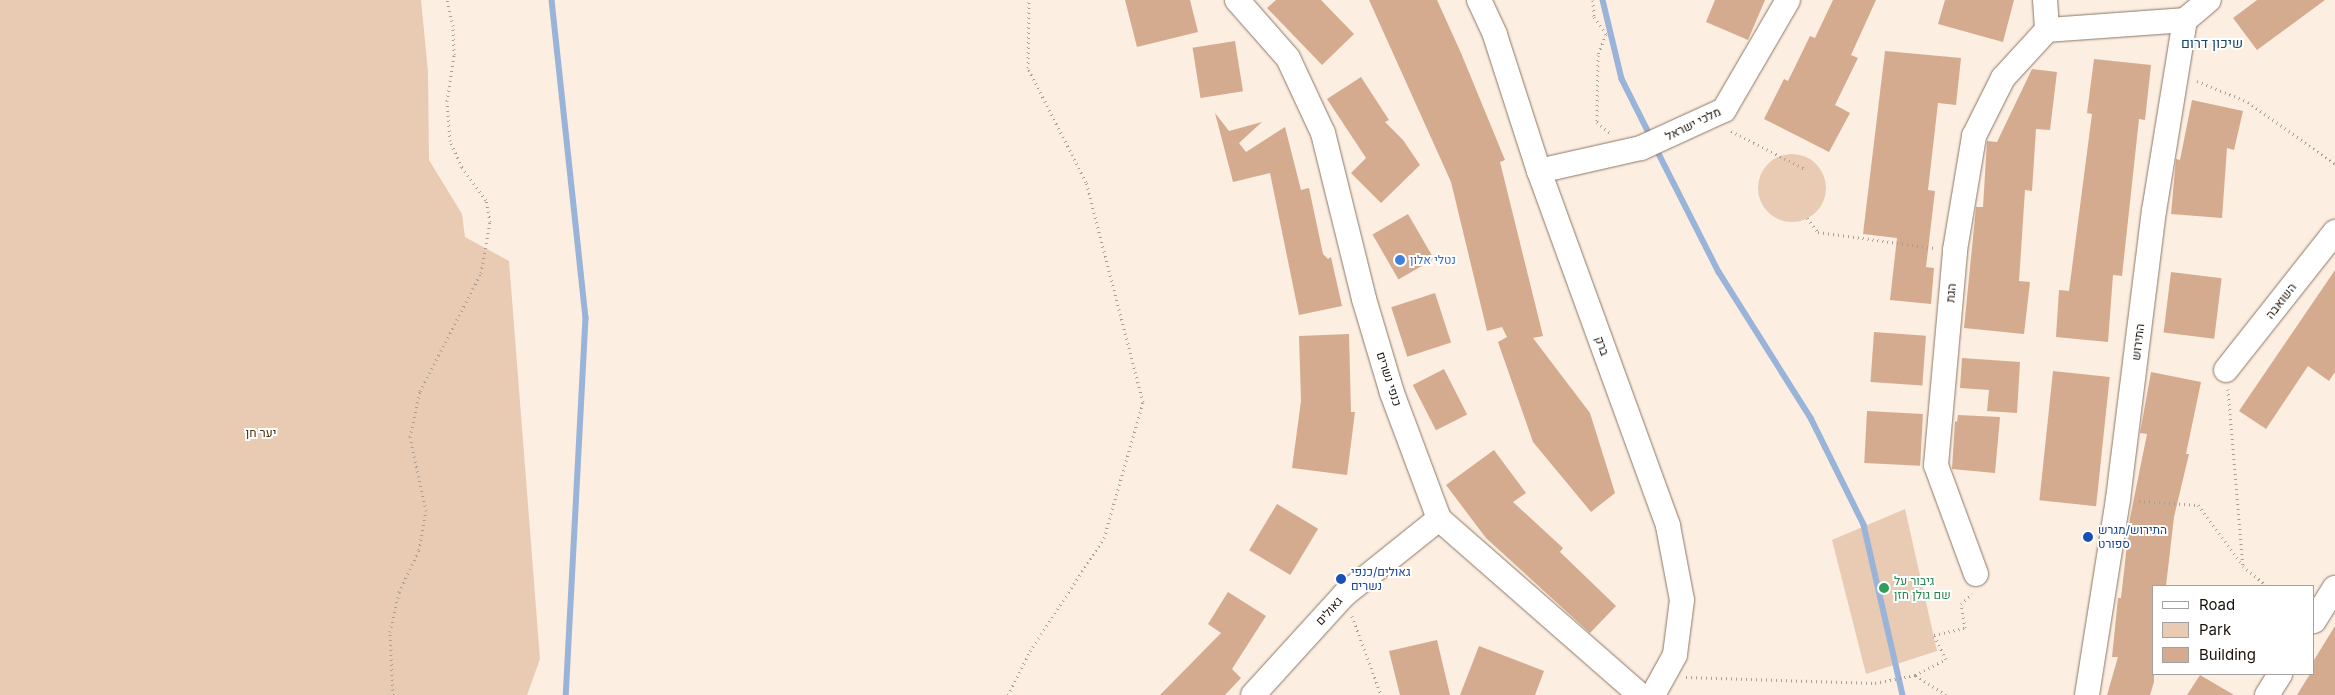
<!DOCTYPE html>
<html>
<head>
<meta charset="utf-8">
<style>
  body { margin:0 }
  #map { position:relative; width:2335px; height:695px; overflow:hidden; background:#fceee1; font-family:Inter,Heebo,sans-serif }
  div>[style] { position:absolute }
  .green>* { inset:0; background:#e8cbb2 }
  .round { border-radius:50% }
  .stream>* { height:5.5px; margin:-2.75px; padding:0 2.75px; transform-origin:2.75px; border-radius:2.75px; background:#99b3d9 }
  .building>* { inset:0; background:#d5ab8f; transform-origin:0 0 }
  .path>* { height:3px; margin-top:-1.5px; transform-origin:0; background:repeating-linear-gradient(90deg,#ab9f94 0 1px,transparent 0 5px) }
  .roads { filter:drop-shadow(0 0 1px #8c7764) drop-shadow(0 0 1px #8c7764) }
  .minor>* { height:24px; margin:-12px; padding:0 12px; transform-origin:12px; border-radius:12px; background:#fff }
  .dots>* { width:14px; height:14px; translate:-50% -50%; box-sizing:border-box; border:2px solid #fff; border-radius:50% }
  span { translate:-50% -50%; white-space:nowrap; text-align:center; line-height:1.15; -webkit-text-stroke:4px #fff; paint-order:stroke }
  .street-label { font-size:12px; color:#19110a }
  .shop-label { font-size:12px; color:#366cbe }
  .left { translate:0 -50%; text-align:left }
  .park-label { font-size:12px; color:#4c2900 }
  .transit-label { font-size:12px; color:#164399 }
  .leisure-label { font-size:12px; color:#27864d }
  .neighbourhood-label { font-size:14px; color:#18486c }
  .legend { position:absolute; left:2152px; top:585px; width:162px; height:90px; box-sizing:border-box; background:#fff; border:1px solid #a3a09d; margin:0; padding:6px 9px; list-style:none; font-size:15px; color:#19110a }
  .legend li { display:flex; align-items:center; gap:10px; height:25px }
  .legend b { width:25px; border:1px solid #a3a09d }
</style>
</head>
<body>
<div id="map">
  <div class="green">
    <i style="clip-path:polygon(0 0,421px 0,428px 72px,429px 160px,462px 214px,465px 237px,509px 261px,540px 659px,527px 695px,0 695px)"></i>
    <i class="round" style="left:1758px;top:154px;width:68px;height:68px"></i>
    <i style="clip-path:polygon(1905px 509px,1937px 651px,1866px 674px,1832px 540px)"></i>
  </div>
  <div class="stream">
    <i style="left:552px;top:0;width:320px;rotate:83.9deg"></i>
    <i style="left:586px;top:318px;width:378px;rotate:93deg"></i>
    <i style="left:1603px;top:0;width:81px;rotate:76.5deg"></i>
    <i style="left:1622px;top:79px;width:65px;rotate:63.4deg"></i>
    <i style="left:1656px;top:148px;width:139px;rotate:63.1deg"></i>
    <i style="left:1719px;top:272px;width:173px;rotate:57.8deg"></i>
    <i style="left:1811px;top:418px;width:119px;rotate:63.6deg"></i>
    <i style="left:1864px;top:525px;width:174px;rotate:77.1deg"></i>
  </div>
  <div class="building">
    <i style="clip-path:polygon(1125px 0,1190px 0,1198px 32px,1137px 47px)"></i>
    <i style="clip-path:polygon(1276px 0,1321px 0,1354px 34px,1322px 65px,1267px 8px)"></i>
    <i style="clip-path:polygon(1369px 0,1437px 0,1461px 53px,1505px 160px,1500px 162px,1543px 336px,1533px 338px,1590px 413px,1615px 493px,1591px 512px,1533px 442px,1498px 342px,1507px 337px,1502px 327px,1487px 331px,1451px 182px)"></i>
    <i style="clip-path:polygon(1715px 0,1765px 0,1748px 40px,1706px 22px)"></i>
    <i style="clip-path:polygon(1833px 0,1876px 0,1851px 55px,1858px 58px,1835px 105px,1850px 113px,1829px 152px,1764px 119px,1784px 79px,1788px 81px,1810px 36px,1815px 38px)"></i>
    <i style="clip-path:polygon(1945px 0,2014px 0,2003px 42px,1938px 24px)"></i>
    <i style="clip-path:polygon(2257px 0,2325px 0,2257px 50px,2233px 18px)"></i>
    <i style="left:1235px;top:41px;width:51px;height:43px;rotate:81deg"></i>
    <i style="clip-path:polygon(1885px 51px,1961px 58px,1956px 105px,1938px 103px,1928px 190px,1935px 191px,1926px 267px,1934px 268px,1931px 304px,1890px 300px,1897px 238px,1863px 234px)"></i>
    <i style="clip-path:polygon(2094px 59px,2151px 65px,2145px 120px,2139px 119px,2122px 276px,2113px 275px,2108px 342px,2056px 337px,2059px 290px,2069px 291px,2092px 114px,2087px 113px)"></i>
    <i style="clip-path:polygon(2032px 69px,2057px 72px,2050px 130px,2036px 129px,2032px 191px,2025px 190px,2019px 281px,2030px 282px,2024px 334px,1964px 328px,1976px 207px,1983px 207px,1987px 141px,1997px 142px)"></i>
    <i style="clip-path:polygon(1361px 77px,1389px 120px,1385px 122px,1403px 140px,1420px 165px,1381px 203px,1351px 173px,1366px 158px,1327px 99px)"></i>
    <i style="clip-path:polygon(2192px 100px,2243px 111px,2234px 150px,2227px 148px,2222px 218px,2171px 214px,2176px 159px,2180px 160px)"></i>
    <i style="clip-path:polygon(1215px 113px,1229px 131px,1262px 122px,1239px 143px,1246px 152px,1285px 127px,1301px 190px,1309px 188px,1323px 254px,1328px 259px,1331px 257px,1342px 306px,1299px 315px,1270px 173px,1233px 182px)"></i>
    <i style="left:1408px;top:214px;width:52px;height:41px;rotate:60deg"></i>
    <i style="clip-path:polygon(2335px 270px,2335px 372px,2329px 381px,2308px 366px,2266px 429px,2239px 411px)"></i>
    <i style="left:2171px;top:272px;width:51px;height:61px;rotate:7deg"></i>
    <i style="left:1435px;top:293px;width:52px;height:46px;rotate:72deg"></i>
    <i style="left:1874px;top:332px;width:52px;height:50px;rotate:4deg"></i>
    <i style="clip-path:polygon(1349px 334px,1351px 412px,1355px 412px,1347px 475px,1292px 468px,1301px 401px,1299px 336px)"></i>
    <i style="clip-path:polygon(1962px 358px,2020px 362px,2017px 413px,1987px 411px,1989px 390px,1960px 388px)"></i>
    <i style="left:1444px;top:369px;width:51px;height:35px;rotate:63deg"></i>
    <i style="left:2053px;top:371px;width:57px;height:130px;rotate:6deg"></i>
    <i style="clip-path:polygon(2151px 372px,2201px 382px,2186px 454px,2189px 454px,2174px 517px,2166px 586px,2154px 586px,2154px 682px,2150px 695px,2107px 695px,2118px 657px,2112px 657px,2118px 598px,2121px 598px,2130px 518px,2147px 434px,2140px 433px)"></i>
    <i style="left:1867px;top:411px;width:56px;height:52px;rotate:3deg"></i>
    <i style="clip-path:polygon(1958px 415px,2000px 417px,1995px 473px,1952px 469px,1955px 421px,1957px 422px)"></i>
    <i style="clip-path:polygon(1494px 450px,1526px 493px,1513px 502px,1563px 548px,1560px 552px,1616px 606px,1590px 633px,1486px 538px,1446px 485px)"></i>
    <i style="left:1277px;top:504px;width:48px;height:54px;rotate:31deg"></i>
    <i style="clip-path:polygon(1228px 592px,1266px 616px,1232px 669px,1241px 678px,1225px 695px,1160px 695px,1221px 633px,1208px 624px)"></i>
    <i style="clip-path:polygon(2335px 626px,2335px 695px,2297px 695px,2310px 674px,2314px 674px,2314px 660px)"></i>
    <i style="clip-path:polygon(1437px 640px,1450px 695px,1400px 695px,1389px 651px)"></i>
    <i style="clip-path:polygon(1479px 646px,1544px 671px,1535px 695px,1460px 695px)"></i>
    <i style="clip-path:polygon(2200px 675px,2234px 695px,2187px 695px)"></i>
  </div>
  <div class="path">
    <i style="left:1593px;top:0;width:17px;rotate:87deg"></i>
    <i style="left:1594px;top:17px;width:21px;rotate:55deg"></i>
    <i style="left:1606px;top:34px;width:22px;rotate:111deg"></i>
    <i style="left:1598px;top:55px;width:67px;rotate:90.9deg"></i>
    <i style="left:1597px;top:122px;width:17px;rotate:40deg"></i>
    <i style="left:2197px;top:81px;width:55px;rotate:22.4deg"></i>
    <i style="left:2248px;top:102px;width:107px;rotate:35.5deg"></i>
    <i style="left:1731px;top:131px;width:83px;rotate:27.2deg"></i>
    <i style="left:1807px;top:218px;width:18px;rotate:52deg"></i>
    <i style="left:1818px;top:232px;width:118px;rotate:7.8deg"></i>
    <i style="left:2228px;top:389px;width:178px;rotate:85.2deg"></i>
    <i style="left:2243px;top:566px;width:31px;rotate:40deg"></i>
    <i style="left:2139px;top:501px;width:59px;rotate:3.9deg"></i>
    <i style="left:2198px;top:505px;width:74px;rotate:53.7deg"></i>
    <i style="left:1352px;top:616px;width:84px;rotate:69.8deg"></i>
    <i style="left:1686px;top:677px;width:189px;rotate:1.8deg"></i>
    <i style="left:1875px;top:683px;width:41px;rotate:-11.3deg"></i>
    <i style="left:393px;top:695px;width:63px;rotate:-92.7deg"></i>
    <i style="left:390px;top:632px;width:41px;rotate:-77.3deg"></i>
    <i style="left:399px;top:592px;width:47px;rotate:-64.5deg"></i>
    <i style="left:419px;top:550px;width:40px;rotate:-80deg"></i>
    <i style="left:426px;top:511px;width:76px;rotate:-102.2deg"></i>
    <i style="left:410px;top:437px;width:47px;rotate:-77.7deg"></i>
    <i style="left:420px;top:391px;width:133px;rotate:-62.7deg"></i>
    <i style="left:481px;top:273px;width:52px;rotate:-80deg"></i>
    <i style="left:490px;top:222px;width:22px;rotate:-100deg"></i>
    <i style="left:486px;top:200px;width:41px;rotate:-126deg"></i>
    <i style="left:462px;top:167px;width:29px;rotate:-115deg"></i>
    <i style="left:450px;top:141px;width:40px;rotate:-94.3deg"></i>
    <i style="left:447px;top:101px;width:47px;rotate:-81.3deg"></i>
    <i style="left:454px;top:55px;width:29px;rotate:-92deg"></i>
    <i style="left:453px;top:26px;width:27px;rotate:-103deg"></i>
    <i style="left:1008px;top:695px;width:49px;rotate:-63.4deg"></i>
    <i style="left:1030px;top:651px;width:135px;rotate:-56.8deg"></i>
    <i style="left:1104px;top:538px;width:141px;rotate:-74deg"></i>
    <i style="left:1143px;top:402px;width:227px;rotate:-104.5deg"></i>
    <i style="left:1086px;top:182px;width:128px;rotate:-117deg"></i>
    <i style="left:1028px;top:68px;width:68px;rotate:-89.2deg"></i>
    <i style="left:1946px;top:695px;width:37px;rotate:-147deg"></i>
    <i style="left:1915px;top:675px;width:35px;rotate:-27deg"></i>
    <i style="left:1946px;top:659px;width:27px;rotate:-117deg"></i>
    <i style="left:1934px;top:635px;width:32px;rotate:-13deg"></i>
    <i style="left:1965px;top:628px;width:24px;rotate:-99deg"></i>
    <i style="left:1961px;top:604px;width:15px;rotate:-42deg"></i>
  </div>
  <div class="roads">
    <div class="minor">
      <i style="left:1237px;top:0;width:77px;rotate:48.7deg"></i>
      <i style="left:1288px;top:58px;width:83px;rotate:65deg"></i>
      <i style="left:1323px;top:133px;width:171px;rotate:76.1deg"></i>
      <i style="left:1364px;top:299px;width:98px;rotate:73.4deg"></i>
      <i style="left:1392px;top:393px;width:134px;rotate:69.5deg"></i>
      <i style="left:1439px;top:519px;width:267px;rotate:41.2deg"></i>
      <i style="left:1479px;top:0;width:38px;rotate:65deg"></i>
      <i style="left:1495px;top:35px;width:143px;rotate:72.1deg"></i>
      <i style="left:1539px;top:171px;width:378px;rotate:70deg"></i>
      <i style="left:1668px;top:526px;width:75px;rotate:79.3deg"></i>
      <i style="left:1682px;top:600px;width:55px;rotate:97.3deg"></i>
      <i style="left:1675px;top:655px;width:46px;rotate:118.8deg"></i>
      <i style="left:2045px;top:0;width:30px;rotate:86deg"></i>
      <i style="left:1539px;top:171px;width:105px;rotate:-12.7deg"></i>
      <i style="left:1641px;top:148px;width:91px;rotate:-24.6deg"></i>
      <i style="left:1724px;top:110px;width:127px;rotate:-59.8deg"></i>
      <i style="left:2226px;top:370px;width:176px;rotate:-51.7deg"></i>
      <i style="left:1976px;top:574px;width:116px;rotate:-110.2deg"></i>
      <i style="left:1936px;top:465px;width:216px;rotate:-84.9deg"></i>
      <i style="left:1955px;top:250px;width:116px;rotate:-80.5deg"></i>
      <i style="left:1974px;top:136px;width:65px;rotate:-63.4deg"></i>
      <i style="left:2003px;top:78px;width:65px;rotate:-47.5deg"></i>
      <i style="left:2047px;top:30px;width:138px;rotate:-4.1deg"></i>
      <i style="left:2314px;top:621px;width:39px;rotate:-58deg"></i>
      <i style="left:1253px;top:695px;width:135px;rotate:-47.7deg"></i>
      <i style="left:1344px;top:595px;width:122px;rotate:-38.7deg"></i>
      <i style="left:2087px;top:695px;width:198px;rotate:-81deg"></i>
      <i style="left:2118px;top:499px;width:290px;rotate:-82.9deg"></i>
      <i style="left:2154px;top:211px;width:193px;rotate:-80.8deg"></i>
      <i style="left:2185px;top:20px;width:31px;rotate:-40deg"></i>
      <i style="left:2267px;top:695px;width:25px;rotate:-58deg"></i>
    </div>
  </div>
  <div class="dots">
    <i style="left:1400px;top:260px;background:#3f7fe0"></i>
    <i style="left:2088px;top:537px;background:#1a4fb4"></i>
    <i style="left:1341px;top:579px;background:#1a4fb4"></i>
    <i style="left:1884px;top:588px;background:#2e9e5b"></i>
  </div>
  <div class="street-label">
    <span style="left:1693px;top:124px;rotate:-26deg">מלכי ישראל</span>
    <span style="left:1951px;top:293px;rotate:-85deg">הגת</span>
    <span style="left:2281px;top:301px;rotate:-52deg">השואבה</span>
    <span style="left:2138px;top:342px;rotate:-83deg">התירוש</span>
    <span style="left:1602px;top:346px;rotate:70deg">ברק</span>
    <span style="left:1389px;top:379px;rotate:72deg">כנפי נשרים</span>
    <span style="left:1329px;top:611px;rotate:-48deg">גאולים</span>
  </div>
  <div class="shop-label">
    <span class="left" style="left:1410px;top:260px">נטלי אלון</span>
  </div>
  <div class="park-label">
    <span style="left:261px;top:433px">יער חן</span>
  </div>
  <div class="transit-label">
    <span class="left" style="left:2098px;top:537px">התירוש/מגרש<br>ספורט</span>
    <span class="left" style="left:1351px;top:579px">גאולים/כנפי<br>נשרים</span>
  </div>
  <div class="leisure-label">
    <span class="left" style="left:1894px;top:588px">גיבור על<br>שם גולן חזן</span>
  </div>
  <div class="neighbourhood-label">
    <span style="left:2212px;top:43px">שיכון דרום</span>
  </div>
  <ul class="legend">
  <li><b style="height:6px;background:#fff"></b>Road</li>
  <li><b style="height:14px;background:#e8cbb2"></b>Park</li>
  <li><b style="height:14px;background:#d5ab8f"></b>Building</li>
  </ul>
</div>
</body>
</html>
